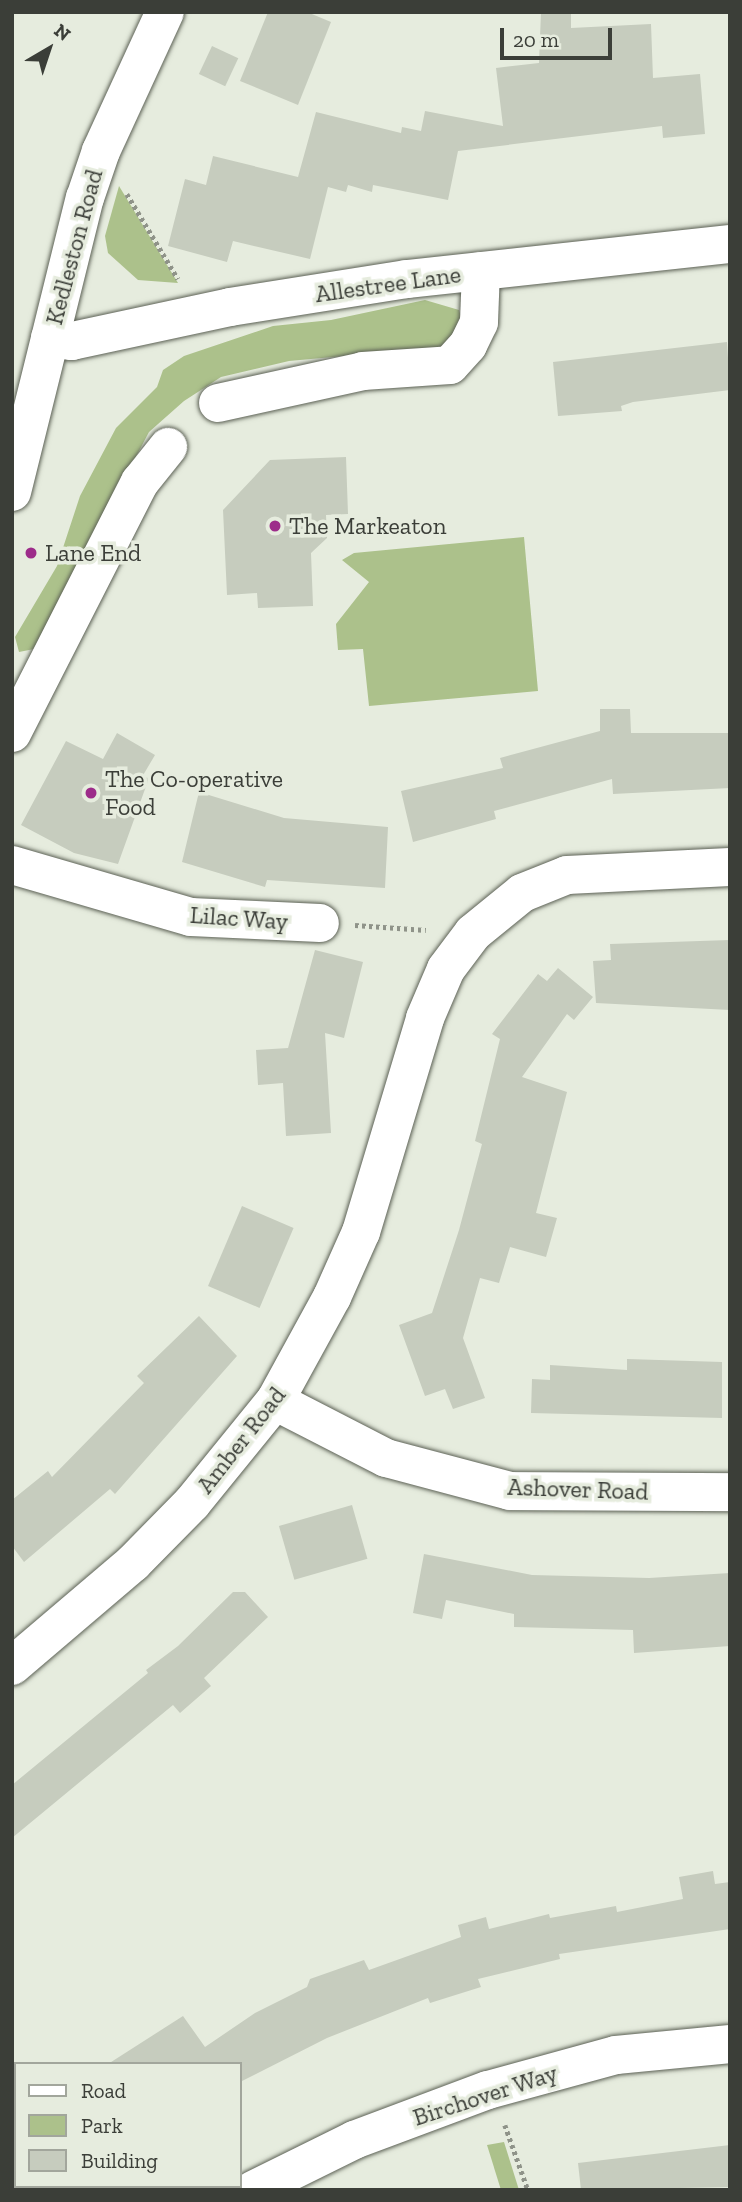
<!DOCTYPE html>
<html>
<head>
<meta charset="utf-8">
<style>
  body { margin:0 }
  #map { position:relative; width:742px; height:2202px; overflow:hidden; background:#e6ecde; font-family:"Zilla Slab",serif }
  div>[style] { position:absolute }
  .green>* { inset:0; background:#acc18b }
  .building>* { inset:0; background:#c6ccbe; transform-origin:0 0 }
  .path>* { height:4.5px; margin-top:-2.25px; transform-origin:0; background:repeating-linear-gradient(90deg,#8f9389 0 3.5px,transparent 0 7px) }
  .roads { filter:drop-shadow(0 0 2px #5c6155) drop-shadow(0 0 2px #5c6155) }
  .minor>* { height:38px; margin:-19px; padding:0 19px; transform-origin:19px; border-radius:19px; background:#fff }
  .dots>* { width:19px; height:19px; translate:-50% -50%; box-sizing:border-box; border:4px solid #e6ecde; border-radius:50% }
  span { translate:-50% -50%; white-space:nowrap; text-align:center; line-height:1.15; -webkit-text-stroke:7px #e6ecde; paint-order:stroke }
  .street-label { font-size:24px; color:#3b3e38 }
  .poi-label { font-size:24px; color:#3b3e38 }
  .left { translate:0 -50%; text-align:left }
  .frame { position:absolute; inset:0; border:14px solid #3b3e38; pointer-events:none }
  .legend { position:absolute; left:14px; top:2062px; width:228px; height:126px; box-sizing:border-box; background:#e6ecde; border:2px solid #a2a69c; margin:0; padding:9px 12px; list-style:none; font-size:21px; color:#3b3e38 }
  .legend li { display:flex; align-items:center; gap:14px; height:35px }
  .legend b { width:35px; border:2px solid #a2a69c }
  .north { position:absolute; left:14px; top:14px; width:70px; height:70px; -webkit-text-stroke:5px #e6ecde; paint-order:stroke; rotate:39deg; font-size:19px; font-weight:700; line-height:28px; text-align:center; color:#3b3e38 }
  .north::after { content:''; display:block; margin:auto; width:24px; height:32px; background:#3b3e38; clip-path:polygon(50% 0,100% 100%,50% 72%,0 100%) }
  .scale { position:absolute; left:500px; top:28px; width:112px; height:32px; box-sizing:border-box; border:4px solid #3b3e38; border-top:0; padding-left:9px; font-size:21px; line-height:24px; white-space:nowrap; color:#3b3e38; -webkit-text-stroke:5px #e6ecde; paint-order:stroke }
</style>
</head>
<body>
<div id="map">
  <div class="green">
    <i style="clip-path:polygon(119px 186px,178px 283px,138px 280px,108px 253px,105px 236px)"></i>
    <i style="clip-path:polygon(425px 300px,459px 310px,463px 323px,443px 347px,289px 361px,221px 377px,184px 401px,149px 432px,34px 649px,19px 652px,15px 637px,57px 566px,80px 496px,116px 428px,157px 387px,163px 370px,184px 356px,273px 326px,331px 320px)"></i>
    <i style="clip-path:polygon(524px 537px,538px 691px,369px 706px,363px 649px,338px 650px,336px 624px,369px 582px,342px 560px,354px 553px)"></i>
    <i style="clip-path:polygon(504px 2142px,519px 2190px,501px 2190px,487px 2145px)"></i>
  </div>
  <div class="building">
    <i style="clip-path:polygon(268px 12px,307px 12px,331px 22px,298px 105px,240px 81px)"></i>
    <i style="clip-path:polygon(541px 12px,571px 12px,571px 28px,651px 24px,653px 78px,700px 74px,705px 134px,663px 138px,662px 126px,458px 151px,448px 200px,373px 185px,372px 192px,348px 185px,346px 192px,328px 187px,310px 259px,233px 241px,227px 262px,168px 246px,185px 179px,206px 185px,213px 156px,298px 177px,316px 112px,401px 133px,402px 127px,421px 131px,425px 111px,503px 126px,496px 68px,539px 63px)"></i>
    <i style="left:212px;top:46px;width:29px;height:31px;rotate:25deg"></i>
    <i style="clip-path:polygon(727px 342px,730px 390px,633px 402px,621px 406px,622px 411px,558px 416px,553px 362px)"></i>
    <i style="clip-path:polygon(346px 457px,348px 514px,326px 515px,327px 538px,311px 553px,313px 606px,258px 608px,257px 593px,227px 595px,223px 510px,270px 460px)"></i>
    <i style="clip-path:polygon(600px 709px,630px 709px,631px 733px,730px 733px,730px 788px,613px 794px,612px 779px,494px 811px,496px 819px,413px 842px,401px 791px,503px 768px,500px 758px,600px 731px)"></i>
    <i style="clip-path:polygon(117px 733px,155px 755px,142px 777px,149px 778px,118px 864px,74px 853px,21px 825px,66px 741px,103px 759px)"></i>
    <i style="clip-path:polygon(199px 792px,284px 818px,388px 827px,385px 888px,267px 880px,265px 887px,182px 862px)"></i>
    <i style="clip-path:polygon(730px 940px,730px 1010px,596px 1003px,593px 961px,611px 960px,610px 944px)"></i>
    <i style="clip-path:polygon(315px 950px,363px 962px,344px 1038px,325px 1033px,331px 1133px,286px 1136px,283px 1083px,258px 1085px,256px 1050px,288px 1048px)"></i>
    <i style="clip-path:polygon(558px 968px,593px 997px,574px 1020px,567px 1014px,522px 1077px,567px 1092px,536px 1213px,557px 1218px,546px 1257px,510px 1247px,499px 1283px,480px 1278px,463px 1338px,485px 1398px,453px 1409px,445px 1389px,425px 1396px,399px 1325px,432px 1313px,459px 1230px,482px 1144px,475px 1141px,500px 1039px,492px 1034px,538px 974px,547px 981px)"></i>
    <i style="left:242px;top:1206px;width:56px;height:87px;rotate:23deg"></i>
    <i style="clip-path:polygon(199px 1316px,237px 1356px,115px 1494px,110px 1489px,24px 1562px,12px 1546px,12px 1500px,48px 1471px,52px 1477px,144px 1383px,137px 1376px)"></i>
    <i style="clip-path:polygon(627px 1359px,722px 1362px,722px 1418px,531px 1413px,532px 1379px,550px 1380px,550px 1365px,627px 1370px)"></i>
    <i style="left:352px;top:1505px;width:56px;height:76px;rotate:74deg"></i>
    <i style="clip-path:polygon(424px 1554px,532px 1575px,649px 1578px,730px 1573px,730px 1646px,634px 1653px,633px 1630px,514px 1627px,514px 1614px,446px 1600px,442px 1619px,413px 1613px)"></i>
    <i style="clip-path:polygon(233px 1592px,245px 1592px,268px 1617px,204px 1678px,211px 1686px,180px 1713px,173px 1705px,12px 1838px,12px 1785px,148px 1673px,146px 1670px,178px 1646px)"></i>
    <i style="clip-path:polygon(713px 1871px,715px 1884px,730px 1882px,730px 1929px,559px 1954px,560px 1959px,478px 1979px,481px 1987px,430px 2003px,428px 1998px,327px 2038px,240px 2082px,240px 2064px,108px 2064px,183px 2016px,205px 2047px,255px 2013px,307px 1987px,310px 1979px,364px 1960px,369px 1970px,461px 1937px,458px 1925px,486px 1917px,489px 1929px,549px 1914px,550px 1918px,616px 1906px,617px 1912px,683px 1899px,679px 1877px)"></i>
    <i style="clip-path:polygon(730px 2145px,730px 2187px,581px 2190px,578px 2163px)"></i>
  </div>
  <div class="path">
    <i style="left:127px;top:194px;width:99px;rotate:59deg"></i>
    <i style="left:355px;top:925px;width:71px;rotate:4deg"></i>
    <i style="left:505px;top:2125px;width:69px;rotate:70.5deg"></i>
  </div>
  <div class="roads">
    <div class="minor">
      <i style="left:50px;top:338px;width:22px;rotate:8deg"></i>
      <i style="left:72px;top:341px;width:162px;rotate:-12.1deg"></i>
      <i style="left:230px;top:307px;width:179px;rotate:-9deg"></i>
      <i style="left:407px;top:279px;width:325px;rotate:-6.2deg"></i>
      <i style="left:218px;top:403px;width:148px;rotate:-12.4deg"></i>
      <i style="left:363px;top:371px;width:87px;rotate:-3.9deg"></i>
      <i style="left:450px;top:365px;width:27px;rotate:-48deg"></i>
      <i style="left:468px;top:345px;width:25px;rotate:-64deg"></i>
      <i style="left:479px;top:322px;width:51px;rotate:-87.8deg"></i>
      <i style="left:12px;top:492px;width:303px;rotate:-76.1deg"></i>
      <i style="left:85px;top:198px;width:50px;rotate:-71.2deg"></i>
      <i style="left:101px;top:151px;width:153px;rotate:-65.3deg"></i>
      <i style="left:12px;top:733px;width:282px;rotate:-63deg"></i>
      <i style="left:140px;top:482px;width:45px;rotate:-51.3deg"></i>
      <i style="left:12px;top:865px;width:186px;rotate:16.2deg"></i>
      <i style="left:191px;top:917px;width:129px;rotate:2.7deg"></i>
      <i style="left:275px;top:1401px;width:125px;rotate:27.2deg"></i>
      <i style="left:386px;top:1458px;width:128px;rotate:14.9deg"></i>
      <i style="left:510px;top:1491px;width:220px;rotate:0.3deg"></i>
      <i style="left:12px;top:1666px;width:159px;rotate:-40.4deg"></i>
      <i style="left:133px;top:1563px;width:84px;rotate:-45.5deg"></i>
      <i style="left:192px;top:1503px;width:132px;rotate:-50.9deg"></i>
      <i style="left:275px;top:1401px;width:119px;rotate:-61.3deg"></i>
      <i style="left:332px;top:1297px;width:71px;rotate:-66deg"></i>
      <i style="left:361px;top:1232px;width:223px;rotate:-73.3deg"></i>
      <i style="left:425px;top:1018px;width:53px;rotate:-66.8deg"></i>
      <i style="left:446px;top:969px;width:45px;rotate:-53.1deg"></i>
      <i style="left:473px;top:933px;width:63px;rotate:-39.2deg"></i>
      <i style="left:522px;top:893px;width:48px;rotate:-21.8deg"></i>
      <i style="left:567px;top:875px;width:163px;rotate:-2.8deg"></i>
      <i style="left:253px;top:2190px;width:113px;rotate:-26.3deg"></i>
      <i style="left:354px;top:2140px;width:143px;rotate:-20.5deg"></i>
      <i style="left:488px;top:2090px;width:133px;rotate:-15.3deg"></i>
      <i style="left:616px;top:2055px;width:115px;rotate:-5.5deg"></i>
    </div>
  </div>
  <div class="dots">
    <i style="left:275px;top:526px;background:#9d2c8a"></i>
    <i style="left:31px;top:553px;background:#9d2c8a"></i>
    <i style="left:91px;top:793px;background:#9d2c8a"></i>
  </div>
  <div class="street-label">
    <span style="left:74px;top:247px;rotate:-75deg">Kedleston Road</span>
    <span style="left:388px;top:284px;rotate:-8deg">Allestree Lane</span>
    <span style="left:239px;top:918px;rotate:4deg">Lilac Way</span>
    <span style="left:241px;top:1440px;rotate:-52deg">Amber Road</span>
    <span style="left:578px;top:1489px;rotate:2deg">Ashover Road</span>
    <span style="left:485px;top:2095px;rotate:-18deg">Birchover Way</span>
  </div>
  <div class="poi-label">
    <span class="left" style="left:289px;top:526px">The Markeaton</span>
    <span class="left" style="left:45px;top:553px">Lane End</span>
    <span class="left" style="left:105px;top:793px">The Co-operative<br>Food</span>
  </div>
  <div class="frame"></div>
  <ul class="legend">
  <li><b style="height:9px;background:#fff"></b>Road</li>
  <li><b style="height:19px;background:#acc18b"></b>Park</li>
  <li><b style="height:19px;background:#c6ccbe"></b>Building</li>
  </ul>
  <div class="north">N</div>
  <div class="scale">20 m</div>
</div>
</body>
</html>
